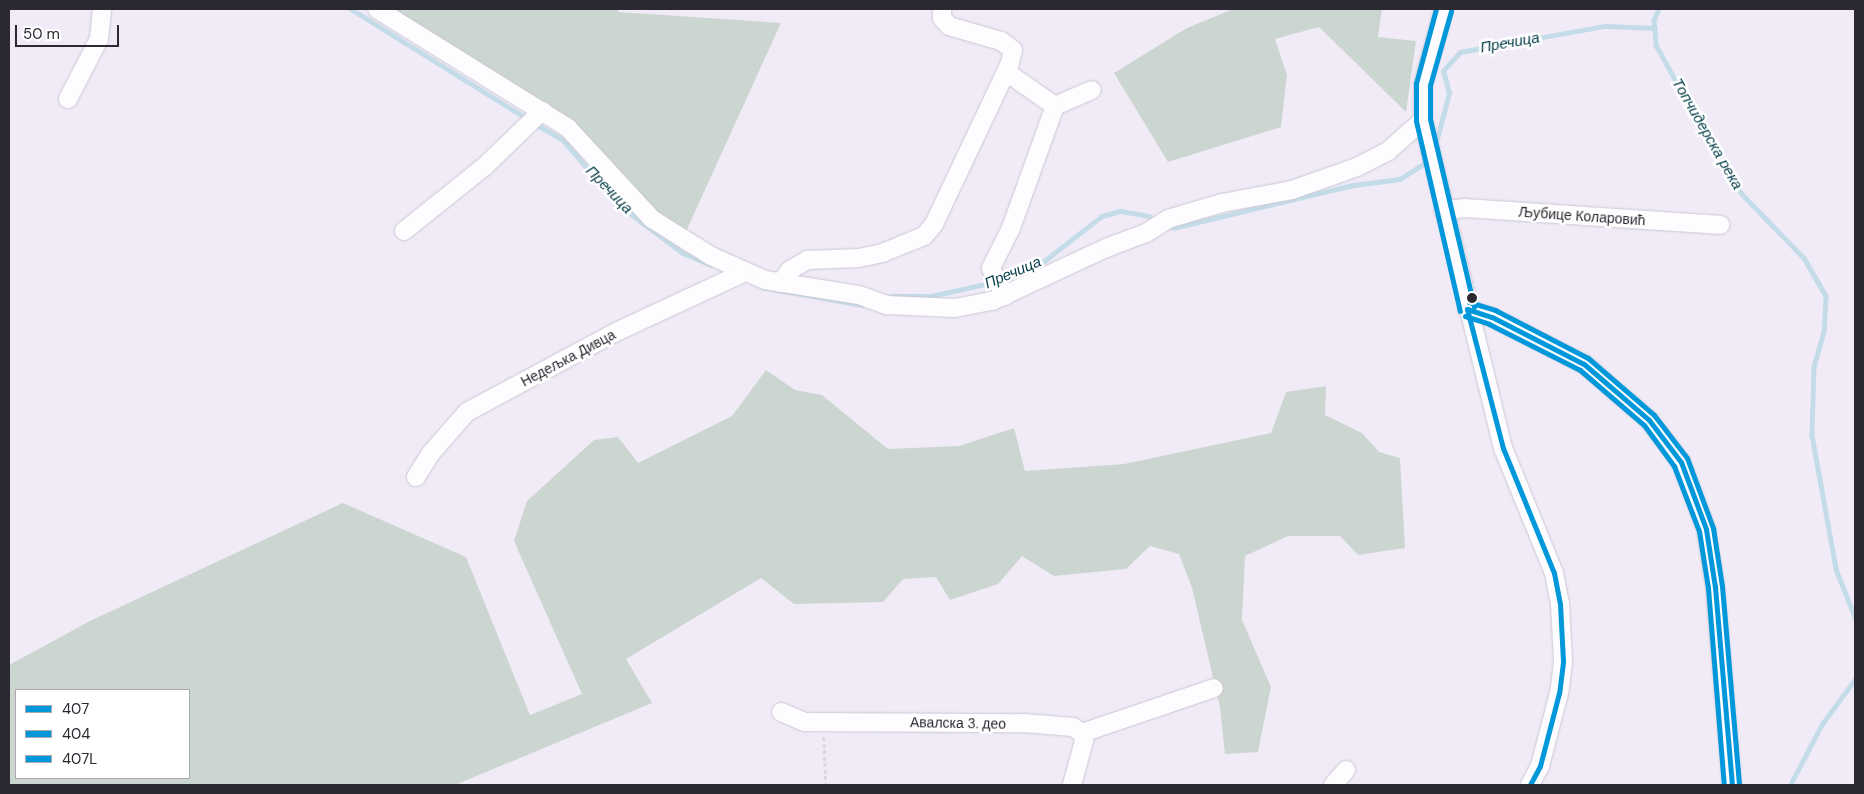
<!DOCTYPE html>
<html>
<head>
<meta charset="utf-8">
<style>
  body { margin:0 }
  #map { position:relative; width:1864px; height:794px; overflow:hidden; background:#f1ebf8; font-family:"DM Sans",sans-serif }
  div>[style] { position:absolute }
  .green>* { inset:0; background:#ccd6d0 }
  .stream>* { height:4.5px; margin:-2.25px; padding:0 2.25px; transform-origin:2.25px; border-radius:2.25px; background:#c4dce7 }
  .path>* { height:2.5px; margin-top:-1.25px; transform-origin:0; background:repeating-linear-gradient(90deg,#dbd9dd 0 4px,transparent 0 6.5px) }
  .roads { filter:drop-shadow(0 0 1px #ccc7d2) drop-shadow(0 0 1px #ccc7d2) }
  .minor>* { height:18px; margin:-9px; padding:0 9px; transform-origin:9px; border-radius:9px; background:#fdfcfe }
  .bus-1>* { height:5px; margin:-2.5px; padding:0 2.5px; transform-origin:2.5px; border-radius:2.5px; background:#0098da }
  .bus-2>* { height:5px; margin:-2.5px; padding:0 2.5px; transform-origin:2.5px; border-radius:2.5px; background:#0098da }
  .bus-3>* { height:5px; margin:-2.5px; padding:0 2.5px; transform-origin:2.5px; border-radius:2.5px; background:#0098da }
  .dots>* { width:14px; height:14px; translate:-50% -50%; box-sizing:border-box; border:2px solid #fff; border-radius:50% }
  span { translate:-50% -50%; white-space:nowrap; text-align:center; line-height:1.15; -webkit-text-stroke:5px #fff; paint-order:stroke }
  .street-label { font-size:14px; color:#2c2831 }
  .water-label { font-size:15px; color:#023a47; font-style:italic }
  .frame { position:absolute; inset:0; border:10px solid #2c2831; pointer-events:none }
  .legend { position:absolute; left:15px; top:689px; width:175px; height:90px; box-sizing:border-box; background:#fff; border:1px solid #aba9ad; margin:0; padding:6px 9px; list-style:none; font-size:15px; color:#2c2831 }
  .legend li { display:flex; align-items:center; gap:10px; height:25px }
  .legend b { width:25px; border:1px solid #aba9ad }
  .scale { position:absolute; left:15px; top:25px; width:104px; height:22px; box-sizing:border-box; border:2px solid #2c2831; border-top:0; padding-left:6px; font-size:15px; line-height:18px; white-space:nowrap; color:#2c2831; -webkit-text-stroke:4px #fff; paint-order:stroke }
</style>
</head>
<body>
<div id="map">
  <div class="green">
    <i style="clip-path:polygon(369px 9px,618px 9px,618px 12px,781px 23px,683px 238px,542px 111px)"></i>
    <i style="clip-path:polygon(1233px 9px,1382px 9px,1378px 37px,1416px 41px,1406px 112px,1319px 27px,1275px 39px,1287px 75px,1281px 127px,1168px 162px,1114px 73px,1187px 28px)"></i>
    <i style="clip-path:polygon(evenodd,766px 370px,795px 390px,822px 395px,888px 449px,959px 446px,1014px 428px,1025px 471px,1124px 464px,1271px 433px,1286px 392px,1326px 386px,1325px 415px,1362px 433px,1379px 452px,1400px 458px,1405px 548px,1358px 555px,1340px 536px,1288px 536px,1245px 556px,1242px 620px,1271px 687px,1258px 752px,1225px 754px,1220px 707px,1192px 588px,1179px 554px,1150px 546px,1126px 569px,1054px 576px,1022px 556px,998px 584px,950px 600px,936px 577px,903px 579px,883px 602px,794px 604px,761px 578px,626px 659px,652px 703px,455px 785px,9px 785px,9px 665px,90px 621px,343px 503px,466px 557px,530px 715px,582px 694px,514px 541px,527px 501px,594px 440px,618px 437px,638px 463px,732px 416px,766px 370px,16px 690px,189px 690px,189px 778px,16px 778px,16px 690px)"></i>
  </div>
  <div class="stream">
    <i style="left:351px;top:9px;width:208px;rotate:31.9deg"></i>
    <i style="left:1659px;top:9px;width:12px;rotate:114deg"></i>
    <i style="left:1654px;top:20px;width:25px;rotate:85deg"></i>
    <i style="left:1656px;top:45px;width:132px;rotate:60.9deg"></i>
    <i style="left:1720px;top:160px;width:40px;rotate:57.1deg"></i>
    <i style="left:1742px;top:194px;width:89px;rotate:45.9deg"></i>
    <i style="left:1804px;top:258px;width:44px;rotate:59.9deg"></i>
    <i style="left:1826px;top:296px;width:36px;rotate:93deg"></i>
    <i style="left:1824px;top:332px;width:36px;rotate:106deg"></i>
    <i style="left:1814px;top:367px;width:68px;rotate:91.7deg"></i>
    <i style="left:1812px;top:435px;width:136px;rotate:79.8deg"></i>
    <i style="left:1836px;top:569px;width:52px;rotate:68.4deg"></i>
    <i style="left:534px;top:123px;width:34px;rotate:30deg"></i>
    <i style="left:563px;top:140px;width:86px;rotate:49.3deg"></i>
    <i style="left:619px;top:205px;width:80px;rotate:36.9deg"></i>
    <i style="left:683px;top:253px;width:30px;rotate:23deg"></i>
    <i style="left:1437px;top:139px;width:48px;rotate:-75.4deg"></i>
    <i style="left:1449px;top:93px;width:23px;rotate:-105deg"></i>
    <i style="left:1443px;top:71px;width:25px;rotate:-48deg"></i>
    <i style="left:1460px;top:52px;width:147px;rotate:-10.2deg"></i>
    <i style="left:1605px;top:26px;width:50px;rotate:2.3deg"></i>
    <i style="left:1173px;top:228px;width:186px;rotate:-13.4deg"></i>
    <i style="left:1354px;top:185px;width:46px;rotate:-7.4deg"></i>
    <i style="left:1400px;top:179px;width:31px;rotate:-33deg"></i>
    <i style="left:1001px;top:280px;width:47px;rotate:-23.8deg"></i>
    <i style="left:1044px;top:261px;width:73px;rotate:-37.8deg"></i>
    <i style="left:1102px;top:216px;width:20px;rotate:-15deg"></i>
    <i style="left:1121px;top:211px;width:28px;rotate:10deg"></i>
    <i style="left:762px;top:287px;width:102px;rotate:10.2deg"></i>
    <i style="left:892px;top:296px;width:39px"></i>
    <i style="left:931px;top:296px;width:65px;rotate:-12.5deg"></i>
    <i style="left:1790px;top:785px;width:69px;rotate:-62.3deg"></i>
    <i style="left:1822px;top:724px;width:56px;rotate:-53.7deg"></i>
  </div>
  <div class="path">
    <i style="left:824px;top:737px;width:48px;rotate:87.6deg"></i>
  </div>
  <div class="roads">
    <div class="minor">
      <i style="left:377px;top:9px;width:225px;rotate:31.9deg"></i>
      <i style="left:568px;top:128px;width:124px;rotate:47.3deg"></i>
      <i style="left:652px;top:219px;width:70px;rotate:32.1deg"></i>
      <i style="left:711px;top:256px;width:59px;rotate:24deg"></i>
      <i style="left:765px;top:280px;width:95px;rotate:9.1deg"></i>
      <i style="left:859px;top:295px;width:30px;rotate:20deg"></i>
      <i style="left:887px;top:305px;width:68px;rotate:2.5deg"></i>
      <i style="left:955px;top:308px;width:38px;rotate:-11deg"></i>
      <i style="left:992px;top:301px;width:126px;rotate:-24.9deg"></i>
      <i style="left:1106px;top:248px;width:43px;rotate:-20.6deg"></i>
      <i style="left:1146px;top:233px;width:26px;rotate:-32deg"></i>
      <i style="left:1168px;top:219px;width:56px;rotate:-16.5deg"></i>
      <i style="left:1222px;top:203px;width:71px;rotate:-10.5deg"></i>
      <i style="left:1292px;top:190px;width:69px;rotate:-19.5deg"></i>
      <i style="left:1357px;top:167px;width:35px;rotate:-27deg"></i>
      <i style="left:1388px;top:151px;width:47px;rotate:-41.5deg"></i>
      <i style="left:1444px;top:9px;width:78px;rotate:105.6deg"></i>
      <i style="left:1423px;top:84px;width:36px;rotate:90deg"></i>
      <i style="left:1423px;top:120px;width:338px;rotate:76.3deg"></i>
      <i style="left:1503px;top:448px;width:135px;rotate:67.8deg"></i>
      <i style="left:1554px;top:573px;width:32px;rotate:79deg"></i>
      <i style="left:1560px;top:604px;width:58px;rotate:87deg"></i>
      <i style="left:1563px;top:662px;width:31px;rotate:97deg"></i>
      <i style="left:1559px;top:693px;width:75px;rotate:104.6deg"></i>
      <i style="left:1540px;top:766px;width:21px;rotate:118deg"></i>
      <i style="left:68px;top:99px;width:68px;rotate:-62.7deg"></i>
      <i style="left:99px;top:39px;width:30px;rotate:-84deg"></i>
      <i style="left:1055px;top:106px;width:40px;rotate:-23.4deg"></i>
      <i style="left:1443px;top:210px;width:23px;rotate:-5deg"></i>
      <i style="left:1466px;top:208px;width:255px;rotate:3.8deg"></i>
      <i style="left:404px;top:231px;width:102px;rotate:-38.7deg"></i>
      <i style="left:484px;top:167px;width:81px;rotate:-44deg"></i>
      <i style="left:780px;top:283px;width:16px;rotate:-52deg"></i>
      <i style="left:790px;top:270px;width:20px;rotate:-30deg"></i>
      <i style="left:807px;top:260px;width:52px;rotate:-2.2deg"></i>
      <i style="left:859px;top:258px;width:24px;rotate:-12deg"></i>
      <i style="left:882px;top:253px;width:45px;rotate:-22deg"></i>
      <i style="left:924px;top:236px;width:16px;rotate:-50deg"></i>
      <i style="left:934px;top:224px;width:178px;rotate:-64.7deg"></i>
      <i style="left:1010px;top:63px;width:13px;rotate:-77deg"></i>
      <i style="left:1013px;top:50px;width:15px;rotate:-143deg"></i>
      <i style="left:1001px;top:41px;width:54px;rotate:-163.9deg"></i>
      <i style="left:949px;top:26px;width:11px;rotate:-131deg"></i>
      <i style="left:942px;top:18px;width:9px;rotate:-90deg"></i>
      <i style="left:1005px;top:296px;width:31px;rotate:-117deg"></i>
      <i style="left:991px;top:268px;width:45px;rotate:-63.4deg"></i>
      <i style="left:1011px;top:228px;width:130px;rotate:-70.2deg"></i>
      <i style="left:1055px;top:106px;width:60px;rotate:-145.2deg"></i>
      <i style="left:1467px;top:309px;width:26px;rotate:18deg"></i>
      <i style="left:1492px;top:317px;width:103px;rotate:27.1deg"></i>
      <i style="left:1584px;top:364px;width:86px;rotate:40.7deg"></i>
      <i style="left:1649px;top:420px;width:53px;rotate:52.7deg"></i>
      <i style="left:1681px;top:462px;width:72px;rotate:69.5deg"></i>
      <i style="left:1706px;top:529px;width:59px;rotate:81.2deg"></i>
      <i style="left:1715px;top:587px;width:199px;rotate:85.1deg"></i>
      <i style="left:416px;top:477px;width:28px;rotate:-58deg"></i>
      <i style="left:431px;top:453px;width:55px;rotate:-48.7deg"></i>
      <i style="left:467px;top:412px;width:171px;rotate:-28.2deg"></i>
      <i style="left:618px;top:331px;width:140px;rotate:-24.9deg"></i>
      <i style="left:781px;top:712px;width:26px;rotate:23deg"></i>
      <i style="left:805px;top:722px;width:219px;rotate:0.3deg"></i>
      <i style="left:1024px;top:723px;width:49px;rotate:4.7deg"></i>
      <i style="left:1073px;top:727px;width:11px;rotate:34deg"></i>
      <i style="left:1082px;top:733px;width:8px;rotate:76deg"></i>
      <i style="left:1084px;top:741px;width:46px;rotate:105.3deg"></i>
      <i style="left:1082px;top:733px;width:139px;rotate:-18.8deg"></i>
      <i style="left:1333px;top:785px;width:20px;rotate:-49deg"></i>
    </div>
  </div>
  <div class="bus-1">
    <i style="left:1467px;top:309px;width:26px;rotate:18deg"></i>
    <i style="left:1492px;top:317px;width:103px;rotate:27.1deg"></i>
    <i style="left:1584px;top:364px;width:86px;rotate:40.7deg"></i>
    <i style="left:1649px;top:420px;width:53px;rotate:52.7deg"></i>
    <i style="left:1681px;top:462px;width:72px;rotate:69.5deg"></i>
    <i style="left:1706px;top:529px;width:59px;rotate:81.2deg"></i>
    <i style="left:1715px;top:587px;width:199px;rotate:85.1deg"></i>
    <i style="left:1467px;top:309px;width:144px;rotate:75.5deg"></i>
    <i style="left:1503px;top:448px;width:135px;rotate:67.8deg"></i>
    <i style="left:1554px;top:573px;width:32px;rotate:79deg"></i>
    <i style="left:1560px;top:604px;width:58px;rotate:87deg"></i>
    <i style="left:1563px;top:662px;width:31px;rotate:97deg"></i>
    <i style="left:1559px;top:693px;width:75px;rotate:104.6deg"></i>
    <i style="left:1540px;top:766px;width:21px;rotate:118deg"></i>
  </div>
  <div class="bus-2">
    <i style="left:1436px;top:9px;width:77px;rotate:105.1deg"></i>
    <i style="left:1416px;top:83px;width:38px;rotate:90deg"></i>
    <i style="left:1416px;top:121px;width:195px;rotate:77deg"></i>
    <i style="left:1465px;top:316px;width:25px;rotate:18deg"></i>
    <i style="left:1489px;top:324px;width:102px;rotate:26.8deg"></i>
    <i style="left:1580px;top:370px;width:84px;rotate:40.7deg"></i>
    <i style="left:1644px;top:425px;width:51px;rotate:53.8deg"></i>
    <i style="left:1674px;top:466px;width:70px;rotate:69deg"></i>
    <i style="left:1699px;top:531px;width:58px;rotate:81deg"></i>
    <i style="left:1708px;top:588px;width:198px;rotate:85.4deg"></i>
  </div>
  <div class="bus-3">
    <i style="left:1451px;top:11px;width:77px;rotate:105.8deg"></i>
    <i style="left:1430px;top:85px;width:34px;rotate:90deg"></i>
    <i style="left:1430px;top:119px;width:193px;rotate:76.8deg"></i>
    <i style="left:1469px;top:302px;width:27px;rotate:17deg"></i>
    <i style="left:1495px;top:310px;width:105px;rotate:27.3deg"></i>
    <i style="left:1588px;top:358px;width:87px;rotate:40.8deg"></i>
    <i style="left:1654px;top:415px;width:54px;rotate:52.5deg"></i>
    <i style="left:1687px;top:458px;width:75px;rotate:69.6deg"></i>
    <i style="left:1713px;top:528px;width:59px;rotate:81.2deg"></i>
    <i style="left:1722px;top:586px;width:199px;rotate:85.1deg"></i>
  </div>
  <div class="dots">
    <i style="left:1472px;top:298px;background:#2c2831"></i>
  </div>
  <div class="street-label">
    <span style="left:1582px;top:216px;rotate:4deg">Љубице Коларовић</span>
    <span style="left:568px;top:358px;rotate:-28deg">Недељка Дивца</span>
    <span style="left:958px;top:723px;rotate:1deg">Авалска 3. део</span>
  </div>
  <div class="water-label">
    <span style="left:1510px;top:43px;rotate:-10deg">Пречица</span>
    <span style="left:1707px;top:134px;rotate:60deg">Топчидерска река</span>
    <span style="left:609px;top:190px;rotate:46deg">Пречица</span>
    <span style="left:1013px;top:273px;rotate:-23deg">Пречица</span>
  </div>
  <div class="frame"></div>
  <ul class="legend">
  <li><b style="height:6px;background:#0098da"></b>407</li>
  <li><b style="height:6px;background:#0098da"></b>404</li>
  <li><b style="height:6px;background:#0098da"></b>407L</li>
  </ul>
  <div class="scale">50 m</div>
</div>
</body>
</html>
